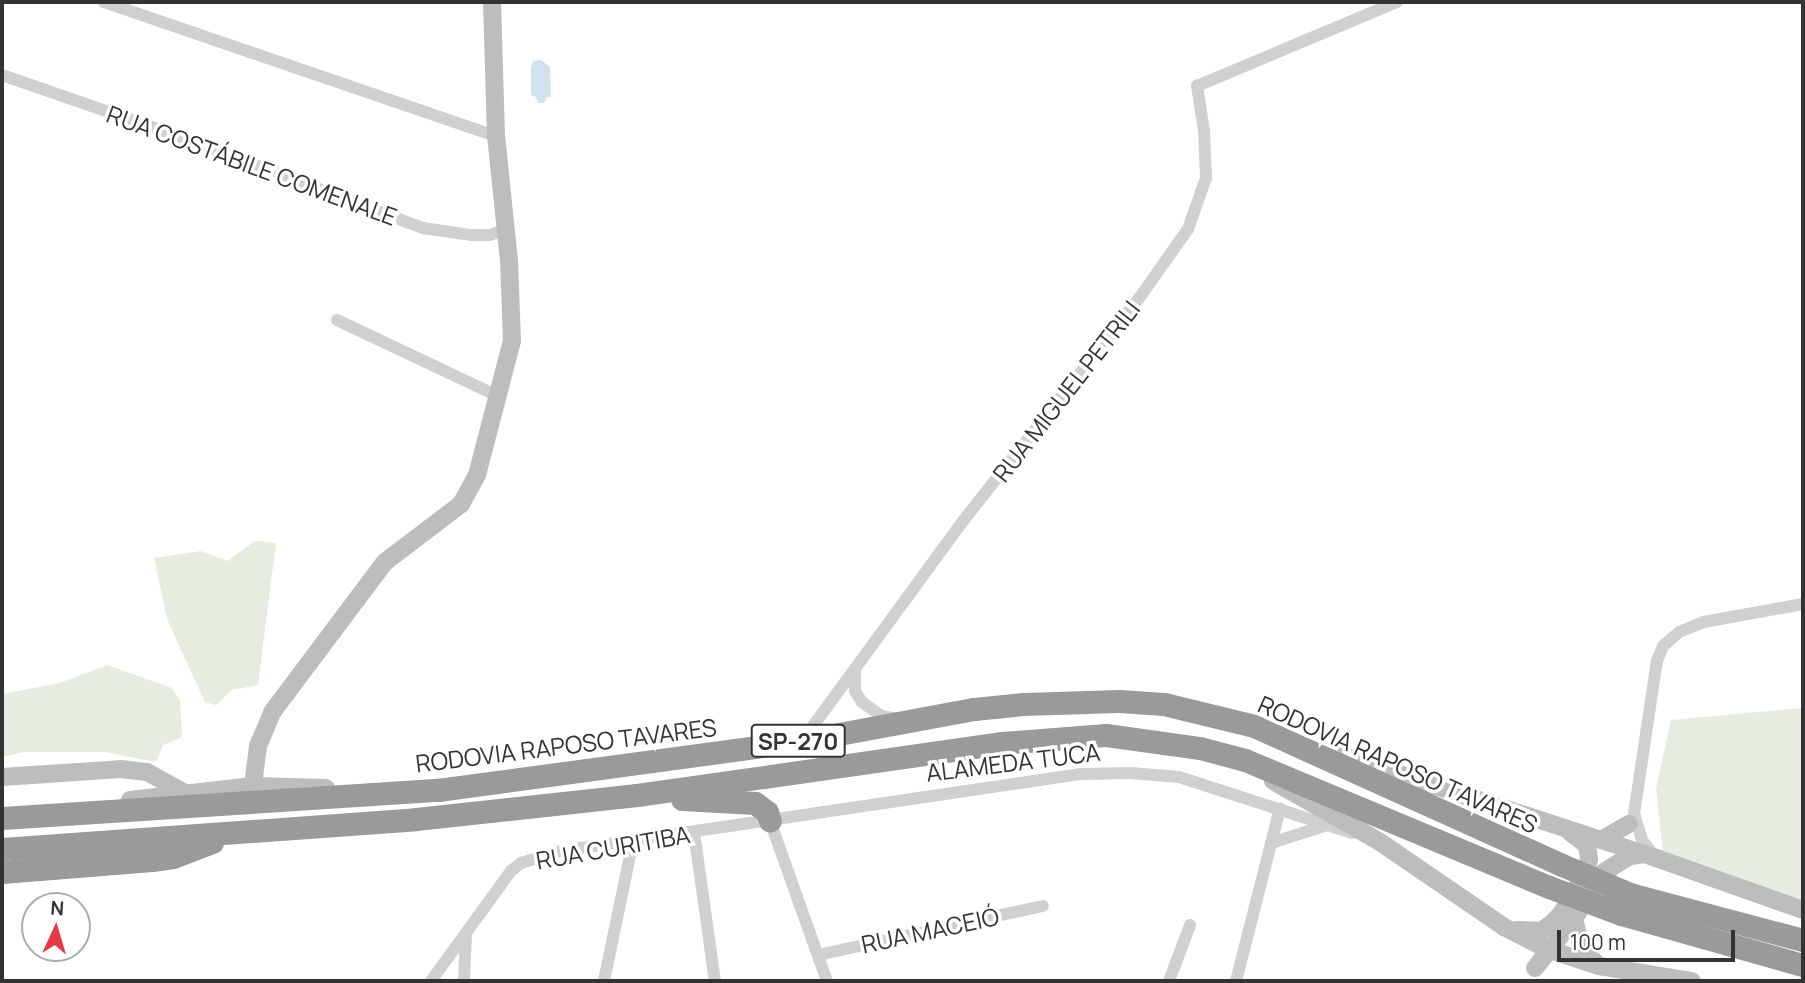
<!DOCTYPE html>
<html>
<head>
<meta charset="utf-8">
<style>
  body { margin:0 }
  #map { position:relative; width:1805px; height:983px; overflow:hidden; background:#fff; font-family:Manrope,sans-serif }
  div>[style] { position:absolute }
  .green>* { inset:0; background:#e6ecdf }
  .water>* { inset:0; background:#cfe2ee }
  .street>* { height:12px; margin:-6px; padding:0 6px; transform-origin:6px; border-radius:6px; background:#d0d0d0 }
  .secondary>* { height:18px; margin:-9px; padding:0 9px; transform-origin:9px; border-radius:9px; background:#bdbdbd }
  .highway>* { height:23px; margin:-11.5px; padding:0 11.5px; transform-origin:11.5px; border-radius:11.5px; background:#9a9a9a }
  .highway-bridge>* { height:23px; margin:-11.5px; padding:0 11.5px; transform-origin:11.5px; border-radius:11.5px; background:#9a9a9a }
  span { translate:-50% -50%; white-space:nowrap; text-align:center; line-height:1.15; -webkit-text-stroke:7px #fff; paint-order:stroke }
  .shield-label span { padding:2px 5px; background:#fff; border:2px solid; border-radius:5px; -webkit-text-stroke-width:0 }
  .shield-label { font-size:23px; color:#333; font-weight:700 }
  .street-label { font-size:24px; color:#333 }
  .frame { position:absolute; inset:0; border:4px solid #333; pointer-events:none }
  .north { position:absolute; left:21px; top:892px; width:70px; height:70px; box-sizing:border-box; background:#fff; border:2px solid #adadad; border-radius:50%; rotate:4deg; font-size:19px; font-weight:700; line-height:28px; text-align:center; color:#333 }
  .north::after { content:''; display:block; margin:auto; width:24px; height:32px; background:#e63946; clip-path:polygon(50% 0,100% 100%,50% 72%,0 100%) }
  .scale { position:absolute; left:1557px; top:930px; width:178px; height:32px; box-sizing:border-box; border:4px solid #333; border-top:0; padding-left:9px; font-size:21px; line-height:24px; white-space:nowrap; color:#333; -webkit-text-stroke:5px #fff; paint-order:stroke }
</style>
</head>
<body>
<div id="map">
  <div class="green">
    <i style="clip-path:polygon(255px 541px,276px 543px,258px 685px,232px 690px,216px 705px,205px 702px,167px 619px,154px 558px,201px 551px,227px 561px)"></i>
    <i style="clip-path:polygon(107px 665px,172px 688px,180px 700px,182px 737px,163px 745px,156px 762px,105px 752px,24px 752px,2px 757px,2px 694px,60px 683px)"></i>
    <i style="clip-path:polygon(1803px 708px,1803px 905px,1663px 854px,1656px 789px,1671px 720px)"></i>
  </div>
  <div class="water">
    <i style="clip-path:polygon(541px 60px,550px 67px,551px 97px,547px 97px,544px 103px,538px 103px,536px 97px,531px 95px,531px 68px,533px 61px)"></i>
  </div>
  <div class="street">
    <i style="left:104px;top:2px;width:414px;rotate:18.9deg"></i>
    <i style="left:2px;top:75px;width:183px;rotate:19.1deg"></i>
    <i style="left:175px;top:135px;width:265px;rotate:20.6deg"></i>
    <i style="left:423px;top:228px;width:49px;rotate:8.3deg"></i>
    <i style="left:471px;top:235px;width:19px"></i>
    <i style="left:490px;top:235px;width:17px;rotate:-21deg"></i>
    <i style="left:337px;top:320px;width:178px;rotate:25.3deg"></i>
    <i style="left:855px;top:670px;width:21px;rotate:90deg"></i>
    <i style="left:855px;top:691px;width:13px;rotate:58deg"></i>
    <i style="left:862px;top:702px;width:24px;rotate:36deg"></i>
    <i style="left:881px;top:716px;width:12px;rotate:9deg"></i>
    <i style="left:802px;top:741px;width:273px;rotate:-53.8deg"></i>
    <i style="left:963px;top:521px;width:285px;rotate:-51.7deg"></i>
    <i style="left:1140px;top:297px;width:83px;rotate:-54.8deg"></i>
    <i style="left:1188px;top:229px;width:54px;rotate:-70.6deg"></i>
    <i style="left:1206px;top:178px;width:47px;rotate:-92.4deg"></i>
    <i style="left:1204px;top:131px;width:46px;rotate:-98.8deg"></i>
    <i style="left:1197px;top:86px;width:217px;rotate:-22.8deg"></i>
    <i style="left:770px;top:821px;width:170px;rotate:70.4deg"></i>
    <i style="left:694px;top:832px;width:150px;rotate:82deg"></i>
    <i style="left:1271px;top:843px;width:59px;rotate:-17.8deg"></i>
    <i style="left:1656px;top:858px;width:23px;rotate:-128deg"></i>
    <i style="left:1642px;top:840px;width:27px;rotate:-107deg"></i>
    <i style="left:1634px;top:814px;width:155px;rotate:-81.5deg"></i>
    <i style="left:1657px;top:661px;width:16px;rotate:-68deg"></i>
    <i style="left:1663px;top:646px;width:21px;rotate:-41deg"></i>
    <i style="left:1679px;top:632px;width:27px;rotate:-22deg"></i>
    <i style="left:1704px;top:622px;width:101px;rotate:-10.3deg"></i>
    <i style="left:818px;top:955px;width:230px;rotate:-12.3deg"></i>
    <i style="left:431px;top:981px;width:136px;rotate:-54deg"></i>
    <i style="left:511px;top:871px;width:13px;rotate:-39deg"></i>
    <i style="left:521px;top:863px;width:41px;rotate:-17.1deg"></i>
    <i style="left:560px;top:851px;width:527px;rotate:-8.41deg"></i>
    <i style="left:1081px;top:774px;width:50px;rotate:-1.1deg"></i>
    <i style="left:1131px;top:773px;width:48px;rotate:4.8deg"></i>
    <i style="left:1179px;top:777px;width:182px;rotate:17.9deg"></i>
    <i style="left:464px;top:981px;width:45px;rotate:-87.5deg"></i>
    <i style="left:604px;top:981px;width:143px;rotate:-78.3deg"></i>
    <i style="left:1169px;top:981px;width:60px;rotate:-69.4deg"></i>
    <i style="left:1236px;top:981px;width:178px;rotate:-75.7deg"></i>
  </div>
  <div class="secondary">
    <i style="left:1335px;top:753px;width:338px;rotate:18.1deg"></i>
    <i style="left:1656px;top:858px;width:156px;rotate:19.5deg"></i>
    <i style="left:2px;top:777px;width:119px;rotate:-3.8deg"></i>
    <i style="left:121px;top:769px;width:26px;rotate:7deg"></i>
    <i style="left:147px;top:772px;width:41px;rotate:29.1deg"></i>
    <i style="left:1273px;top:781px;width:123px;rotate:29.7deg"></i>
    <i style="left:1380px;top:842px;width:150px;rotate:34.4deg"></i>
    <i style="left:1504px;top:927px;width:48px;rotate:27.1deg"></i>
    <i style="left:1547px;top:949px;width:55px;rotate:18.1deg"></i>
    <i style="left:1599px;top:966px;width:94px;rotate:9.2deg"></i>
    <i style="left:253px;top:786px;width:40px;rotate:-82.9deg"></i>
    <i style="left:258px;top:746px;width:38px;rotate:-67deg"></i>
    <i style="left:273px;top:711px;width:186px;rotate:-53.1deg"></i>
    <i style="left:385px;top:562px;width:96px;rotate:-37.3deg"></i>
    <i style="left:461px;top:504px;width:33px;rotate:-61deg"></i>
    <i style="left:477px;top:475px;width:138px;rotate:-75.4deg"></i>
    <i style="left:512px;top:341px;width:80px;rotate:-92.1deg"></i>
    <i style="left:509px;top:261px;width:126px;rotate:-95.9deg"></i>
    <i style="left:496px;top:136px;width:134px;rotate:-91.7deg"></i>
    <i style="left:130px;top:800px;width:124px;rotate:-6.5deg"></i>
    <i style="left:253px;top:786px;width:73px;rotate:1.6deg"></i>
    <i style="left:1601px;top:840px;width:32px;rotate:-30deg"></i>
    <i style="left:1517px;top:930px;width:24px;rotate:2deg"></i>
    <i style="left:1541px;top:931px;width:12px;rotate:-35deg"></i>
    <i style="left:1551px;top:924px;width:14px;rotate:-45deg"></i>
    <i style="left:1561px;top:914px;width:49px;rotate:-59.2deg"></i>
    <i style="left:1586px;top:872px;width:13px;rotate:-77deg"></i>
    <i style="left:1589px;top:859px;width:14px;rotate:-98deg"></i>
    <i style="left:1587px;top:845px;width:20px;rotate:-143deg"></i>
    <i style="left:1598px;top:965px;width:23px;rotate:-135deg"></i>
    <i style="left:1582px;top:949px;width:31px;rotate:-105deg"></i>
    <i style="left:1574px;top:919px;width:56px;rotate:-57.4deg"></i>
    <i style="left:1604px;top:872px;width:31px;rotate:-32deg"></i>
    <i style="left:1630px;top:856px;width:14px;rotate:-8deg"></i>
    <i style="left:1535px;top:968px;width:63px;rotate:-51.5deg"></i>
  </div>
  <div class="highway">
    <i style="left:682px;top:799px;width:73px;rotate:3.1deg"></i>
    <i style="left:755px;top:803px;width:15px;rotate:37deg"></i>
    <i style="left:767px;top:812px;width:9px;rotate:72deg"></i>
    <i style="left:2px;top:818px;width:437px;rotate:-3.7deg"></i>
    <i style="left:438px;top:790px;width:366px;rotate:-7.7deg"></i>
    <i style="left:801px;top:741px;width:176px;rotate:-10.5deg"></i>
    <i style="left:974px;top:709px;width:49px;rotate:-5.8deg"></i>
    <i style="left:1023px;top:704px;width:96px;rotate:-1.8deg"></i>
    <i style="left:1119px;top:701px;width:45px;rotate:3.8deg"></i>
    <i style="left:1164px;top:704px;width:93px;rotate:13.7deg"></i>
    <i style="left:1254px;top:726px;width:338px;rotate:24.3deg"></i>
    <i style="left:2px;top:849px;width:415px;rotate:-4.1deg"></i>
    <i style="left:416px;top:819px;width:222px;rotate:-6.2deg"></i>
    <i style="left:637px;top:795px;width:369px;rotate:-8.1deg"></i>
    <i style="left:1002px;top:743px;width:104px;rotate:-4.4deg"></i>
    <i style="left:1106px;top:735px;width:95px;rotate:7.9deg"></i>
    <i style="left:1200px;top:748px;width:47px;rotate:14.9deg"></i>
    <i style="left:1245px;top:760px;width:329px;rotate:22.7deg"></i>
    <i style="left:2px;top:872px;width:150px;rotate:-4.6deg"></i>
    <i style="left:152px;top:860px;width:21px;rotate:-8deg"></i>
    <i style="left:173px;top:857px;width:42px;rotate:-21deg"></i>
    <i style="left:1630px;top:894px;width:179px;rotate:14.9deg"></i>
    <i style="left:1621px;top:914px;width:189px;rotate:15.7deg"></i>
  </div>
  <div class="highway-bridge">
    <i style="left:1562px;top:865px;width:74px;rotate:23.1deg"></i>
    <i style="left:1549px;top:887px;width:77px;rotate:20.6deg"></i>
  </div>
  <div class="shield-label">
    <span style="left:798px;top:741px">SP-270</span>
  </div>
  <div class="street-label">
    <span style="left:252px;top:165px;rotate:20deg">RUA COSTÁBILE COMENALE</span>
    <span style="left:1066px;top:391px;rotate:-52deg">RUA MIGUEL PETRILI</span>
    <span style="left:566px;top:745px;rotate:-7deg">RODOVIA RAPOSO TAVARES</span>
    <span style="left:1013px;top:762px;rotate:-7deg">ALAMEDA TUCA</span>
    <span style="left:1398px;top:764px;rotate:24deg">RODOVIA RAPOSO TAVARES</span>
    <span style="left:613px;top:847px;rotate:-10deg">RUA CURITIBA</span>
    <span style="left:930px;top:930px;rotate:-12deg">RUA MACEIÓ</span>
  </div>
  <div class="frame"></div>
  <div class="north">N</div>
  <div class="scale">100 m</div>
</div>
</body>
</html>
